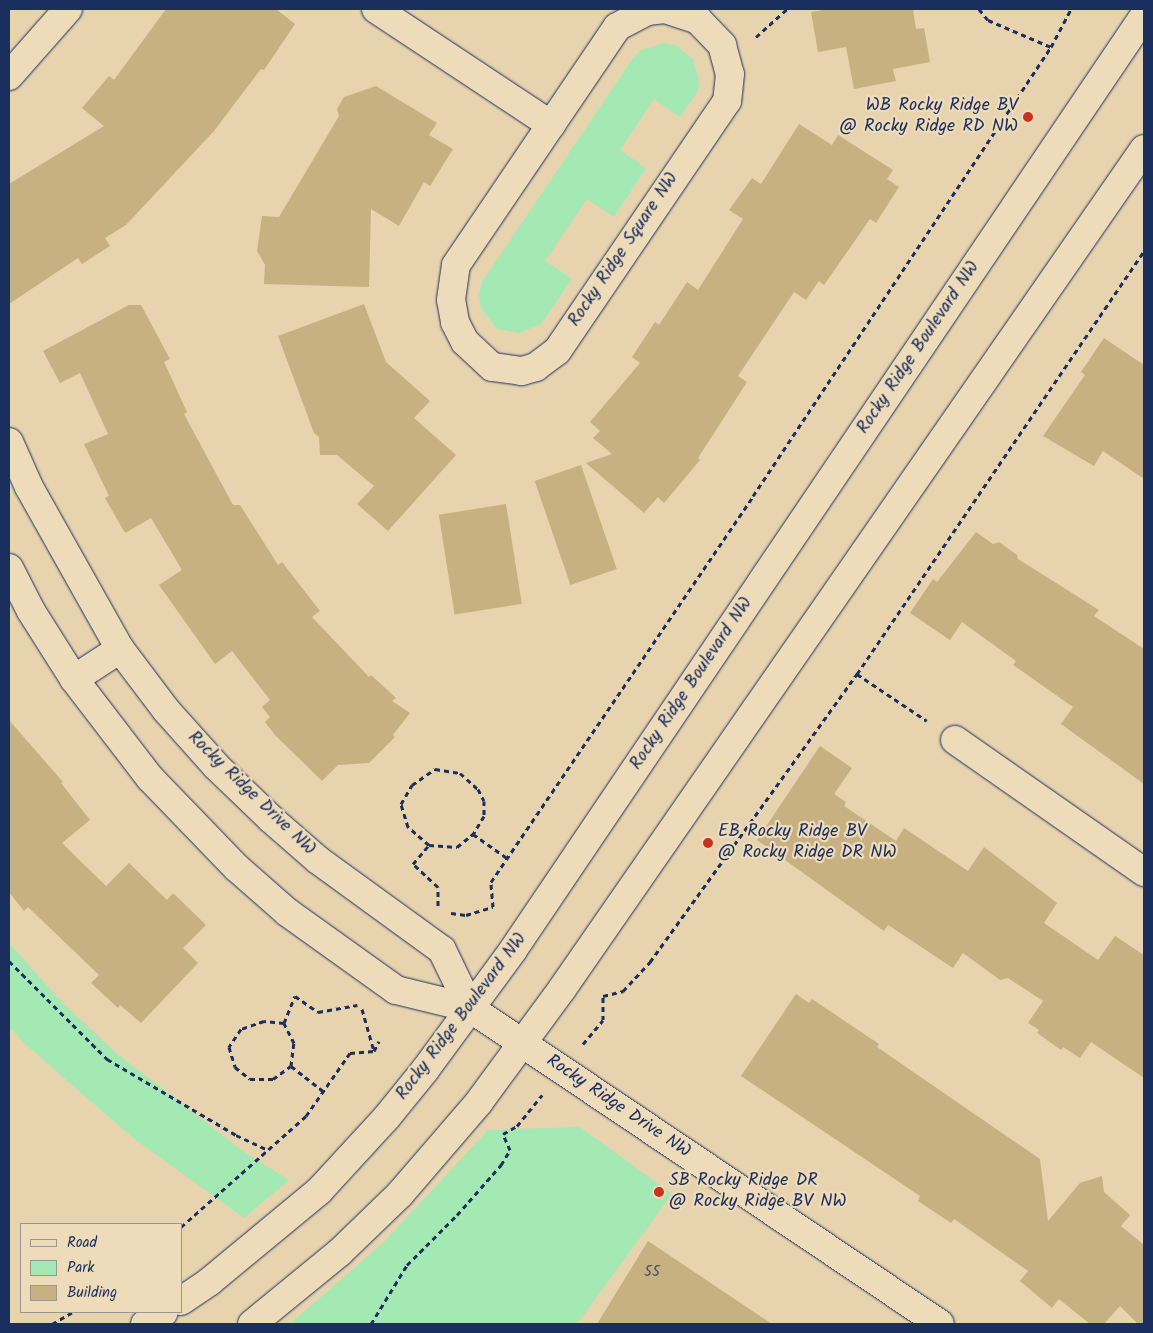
<!DOCTYPE html>
<html>
<head>
<meta charset="utf-8">
<style>
  body { margin:0 }
  #map { position:relative; width:1153px; height:1333px; overflow:hidden; background:#e7d3ae; font-family:Kalam,sans-serif }
  div>[style] { position:absolute }
  .green>* { inset:0; background:#a4e9b4 }
  .building>* { inset:0; background:#c7b081; transform-origin:0 0 }
  .path>* { height:3px; margin-top:-1.5px; transform-origin:0; background:repeating-linear-gradient(90deg,#1b2f5e 0 5px,transparent 0 9px) }
  .roads { filter:drop-shadow(0 0 1px #1b2f5e) drop-shadow(0 0 1px #1b2f5e) }
  .minor>* { height:28px; margin:-14px; padding:0 14px; transform-origin:14px; border-radius:14px; background:#eedbb9 }
  .dots>* { width:14px; height:14px; translate:-50% -50%; box-sizing:border-box; border:2px solid #eedbb9; border-radius:50% }
  span { translate:-50% -50%; white-space:nowrap; text-align:center; line-height:1.15; -webkit-text-stroke:4.5px #eedbb9; paint-order:stroke }
  .number-label { font-size:15px; color:#464f67 }
  .number-label span { -webkit-text-stroke-width:0 }
  .poi-label { font-size:18px; color:#1b2f5e }
  .right { translate:-100% -50%; text-align:right }
  .left { translate:0 -50%; text-align:left }
  .street-label { font-size:18px; color:#1b2f5e }
  .frame { position:absolute; inset:0; border:10px solid #1b2f5e; pointer-events:none }
  .legend { position:absolute; left:20px; top:1223px; width:162px; height:90px; box-sizing:border-box; background:#eedbb9; border:1px solid #9a9695; margin:0; padding:6px 9px; list-style:none; font-size:15px; color:#1b2f5e }
  .legend li { display:flex; align-items:center; gap:10px; height:25px }
  .legend b { width:25px; border:1px solid #9a9695 }
</style>
</head>
<body>
<div id="map">
  <div class="green">
    <i style="clip-path:polygon(664px 43px,675px 45px,693px 59px,699px 80px,698px 91px,680px 117px,654px 99px,620px 150px,646px 168px,614px 217px,587px 199px,545px 261px,572px 279px,542px 323px,520px 333px,497px 329px,481px 308px,479px 295px,482px 282px,633px 58px,641px 50px)"></i>
    <i style="clip-path:polygon(9px 943px,60px 1000px,116px 1053px,243px 1151px,289px 1180px,244px 1218px,132px 1137px,25px 1044px,9px 1026px)"></i>
    <i style="clip-path:polygon(580px 1127px,672px 1194px,577px 1324px,290px 1324px,384px 1242px,488px 1130px)"></i>
  </div>
  <div class="building">
    <i style="clip-path:polygon(166px 9px,276px 9px,295px 24px,264px 70px,261px 69px,214px 131px,126px 225px,105px 238px,110px 246px,82px 264px,78px 258px,9px 304px,9px 184px,104px 126px,82px 108px,109px 76px,114px 80px)"></i>
    <i style="clip-path:polygon(828px 9px,913px 9px,916px 29px,924px 28px,930px 62px,893px 69px,896px 81px,854px 89px,846px 47px,818px 52px,811px 12px)"></i>
    <i style="clip-path:polygon(376px 86px,437px 123px,429px 135px,453px 149px,430px 186px,424px 182px,399px 226px,371px 209px,369px 287px,264px 284px,265px 265px,257px 251px,262px 216px,279px 217px,339px 116px,337px 109px,344px 97px)"></i>
    <i style="clip-path:polygon(799px 124px,832px 145px,838px 135px,893px 170px,887px 179px,899px 187px,876px 223px,870px 219px,824px 285px,819px 281px,806px 300px,794px 292px,738px 376px,747px 382px,698px 458px,700px 460px,664px 503px,658px 497px,644px 513px,586px 463px,612px 454px,593px 438px,600px 431px,590px 422px,640px 363px,632px 357px,655px 322px,659px 325px,687px 282px,698px 290px,743px 219px,729px 210px,752px 178px,761px 184px)"></i>
    <i style="clip-path:polygon(364px 304px,386px 362px,430px 401px,414px 418px,456px 455px,388px 531px,357px 504px,374px 486px,337px 455px,320px 455px,319px 437px,314px 433px,278px 336px)"></i>
    <i style="clip-path:polygon(129px 305px,141px 305px,170px 359px,164px 362px,187px 412px,184px 414px,233px 505px,240px 505px,278px 565px,282px 562px,320px 611px,312px 617px,369px 677px,371px 675px,396px 698px,392px 701px,410px 713px,393px 735px,395px 737px,369px 763px,338px 765px,322px 781px,275px 735px,265px 722px,270px 717px,262px 707px,270px 700px,232px 651px,215px 664px,159px 585px,182px 570px,151px 518px,125px 533px,105px 498px,109px 496px,84px 444px,108px 434px,80px 373px,60px 383px,43px 351px)"></i>
    <i style="clip-path:polygon(1104px 338px,1144px 365px,1144px 479px,1103px 451px,1094px 466px,1043px 436px,1085px 375px,1081px 372px)"></i>
    <i style="left:581px;top:465px;width:110px;height:49px;rotate:71deg"></i>
    <i style="left:506px;top:504px;width:101px;height:68px;rotate:81deg"></i>
    <i style="clip-path:polygon(976px 532px,993px 544px,999px 542px,1017px 555px,1018px 559px,1099px 610px,1094px 616px,1144px 649px,1144px 784px,1061px 724px,1073px 707px,1013px 665px,1016px 661px,962px 622px,950px 640px,910px 613px,933px 579px,937px 582px)"></i>
    <i style="clip-path:polygon(9px 720px,63px 782px,61px 783px,90px 820px,62px 843px,106px 886px,129px 863px,167px 900px,173px 893px,206px 925px,183px 948px,198px 963px,141px 1023px,120px 1005px,118px 1008px,91px 983px,99px 975px,28px 907px,24px 911px,9px 892px)"></i>
    <i style="clip-path:polygon(820px 746px,852px 768px,834px 794px,846px 802px,844px 806px,896px 841px,904px 828px,968px 871px,984px 847px,1057px 903px,1044px 923px,1098px 960px,1115px 936px,1144px 955px,1144px 1078px,1091px 1042px,1080px 1058px,1063px 1047px,1061px 1050px,1037px 1033px,1039px 1030px,1028px 1023px,1043px 1001px,1008px 978px,1000px 980px,963px 953px,953px 968px,888px 925px,884px 931px,757px 840px)"></i>
    <i style="clip-path:polygon(796px 994px,809px 1003px,812px 999px,879px 1044px,877px 1047px,1040px 1159px,1048px 1221px,1080px 1183px,1102px 1176px,1104px 1192px,1130px 1215px,1121px 1226px,1144px 1245px,1144px 1324px,1138px 1324px,1120px 1306px,1104px 1324px,1090px 1324px,1059px 1299px,1052px 1308px,1020px 1281px,1028px 1271px,954px 1219px,951px 1223px,918px 1201px,920px 1196px,741px 1076px)"></i>
    <i style="clip-path:polygon(648px 1241px,772px 1324px,597px 1324px)"></i>
  </div>
  <div class="path">
    <i style="left:979px;top:9px;width:14px;rotate:51deg"></i>
    <i style="left:988px;top:20px;width:69px;rotate:23.2deg"></i>
    <i style="left:756px;top:37px;width:42px;rotate:-42.1deg"></i>
    <i style="left:857px;top:674px;width:84px;rotate:33.9deg"></i>
    <i style="left:429px;top:845px;width:28px;rotate:-139deg"></i>
    <i style="left:408px;top:827px;width:24px;rotate:-107deg"></i>
    <i style="left:401px;top:804px;width:22px;rotate:-60deg"></i>
    <i style="left:412px;top:785px;width:28px;rotate:-35deg"></i>
    <i style="left:435px;top:769px;width:25px;rotate:9deg"></i>
    <i style="left:460px;top:773px;width:24px;rotate:42deg"></i>
    <i style="left:478px;top:789px;width:13px;rotate:63deg"></i>
    <i style="left:484px;top:801px;width:15px;rotate:90deg"></i>
    <i style="left:484px;top:816px;width:21px;rotate:121deg"></i>
    <i style="left:438px;top:906px;width:19px;rotate:-90deg"></i>
    <i style="left:438px;top:887px;width:34px;rotate:-137deg"></i>
    <i style="left:413px;top:864px;width:25px;rotate:-50deg"></i>
    <i style="left:429px;top:845px;width:28px;rotate:4deg"></i>
    <i style="left:457px;top:847px;width:21px;rotate:-39deg"></i>
    <i style="left:473px;top:834px;width:42px;rotate:35.2deg"></i>
    <i style="left:451px;top:913px;width:15px;rotate:8deg"></i>
    <i style="left:466px;top:915px;width:28px;rotate:-17deg"></i>
    <i style="left:493px;top:907px;width:25px;rotate:-95deg"></i>
    <i style="left:491px;top:882px;width:467px;rotate:-55.8deg"></i>
    <i style="left:753px;top:496px;width:539px;rotate:-56.43deg"></i>
    <i style="left:1051px;top:47px;width:43px;rotate:-62.2deg"></i>
    <i style="left:9px;top:961px;width:139px;rotate:45deg"></i>
    <i style="left:107px;top:1059px;width:150px;rotate:30.5deg"></i>
    <i style="left:236px;top:1135px;width:35px;rotate:25deg"></i>
    <i style="left:362px;top:1009px;width:44px;rotate:74.1deg"></i>
    <i style="left:284px;top:1023px;width:29px;rotate:-68deg"></i>
    <i style="left:295px;top:996px;width:28px;rotate:35deg"></i>
    <i style="left:318px;top:1012px;width:40px;rotate:-10deg"></i>
    <i style="left:583px;top:1044px;width:31px;rotate:-50deg"></i>
    <i style="left:603px;top:1020px;width:24px;rotate:-90deg"></i>
    <i style="left:603px;top:996px;width:21px;rotate:-14deg"></i>
    <i style="left:623px;top:991px;width:40px;rotate:-47deg"></i>
    <i style="left:650px;top:962px;width:355px;rotate:-54.3deg"></i>
    <i style="left:857px;top:674px;width:511px;rotate:-55.84deg"></i>
    <i style="left:291px;top:1066px;width:23px;rotate:-83deg"></i>
    <i style="left:294px;top:1043px;width:22px;rotate:-117deg"></i>
    <i style="left:284px;top:1023px;width:20px;rotate:-174deg"></i>
    <i style="left:264px;top:1021px;width:24px;rotate:161deg"></i>
    <i style="left:241px;top:1029px;width:22px;rotate:124deg"></i>
    <i style="left:229px;top:1047px;width:21px;rotate:73deg"></i>
    <i style="left:235px;top:1067px;width:19px;rotate:39deg"></i>
    <i style="left:250px;top:1079px;width:23px"></i>
    <i style="left:273px;top:1079px;width:22px;rotate:-36deg"></i>
    <i style="left:291px;top:1066px;width:41px;rotate:38deg"></i>
    <i style="left:181px;top:1227px;width:167px;rotate:-41.6deg"></i>
    <i style="left:306px;top:1116px;width:77px;rotate:-55.1deg"></i>
    <i style="left:350px;top:1053px;width:24px;rotate:-5deg"></i>
    <i style="left:374px;top:1051px;width:11px;rotate:-63deg"></i>
    <i style="left:52px;top:1324px;width:24px;rotate:-30deg"></i>
    <i style="left:371px;top:1324px;width:69px;rotate:-58.6deg"></i>
    <i style="left:407px;top:1265px;width:71px;rotate:-45deg"></i>
    <i style="left:457px;top:1215px;width:67px;rotate:-48.7deg"></i>
    <i style="left:501px;top:1165px;width:17px;rotate:-59deg"></i>
    <i style="left:510px;top:1150px;width:17px;rotate:-114deg"></i>
    <i style="left:503px;top:1134px;width:16px;rotate:-30deg"></i>
    <i style="left:517px;top:1126px;width:40px;rotate:-51deg"></i>
  </div>
  <div class="roads">
    <div class="minor">
      <i style="left:376px;top:9px;width:210px;rotate:33.5deg"></i>
      <i style="left:665px;top:9px;width:35px;rotate:18deg"></i>
      <i style="left:698px;top:20px;width:35px;rotate:46deg"></i>
      <i style="left:722px;top:45px;width:30px;rotate:75deg"></i>
      <i style="left:730px;top:74px;width:27px;rotate:96deg"></i>
      <i style="left:727px;top:101px;width:302px;rotate:124.2deg"></i>
      <i style="left:557px;top:351px;width:26px;rotate:143deg"></i>
      <i style="left:536px;top:367px;width:15px;rotate:164deg"></i>
      <i style="left:522px;top:371px;width:30px;rotate:-172deg"></i>
      <i style="left:492px;top:367px;width:37px;rotate:-137deg"></i>
      <i style="left:465px;top:342px;width:22px;rotate:-117deg"></i>
      <i style="left:455px;top:322px;width:22px;rotate:-100deg"></i>
      <i style="left:451px;top:300px;width:35px;rotate:-82deg"></i>
      <i style="left:456px;top:265px;width:287px;rotate:-55.9deg"></i>
      <i style="left:617px;top:27px;width:34px;rotate:-28deg"></i>
      <i style="left:647px;top:11px;width:18px;rotate:-6deg"></i>
      <i style="left:9px;top:76px;width:89px;rotate:-48.6deg"></i>
      <i style="left:9px;top:442px;width:49px;rotate:66deg"></i>
      <i style="left:29px;top:487px;width:186px;rotate:60.7deg"></i>
      <i style="left:120px;top:649px;width:76px;rotate:53deg"></i>
      <i style="left:166px;top:710px;width:75px;rotate:48.2deg"></i>
      <i style="left:216px;top:766px;width:76px;rotate:43.9deg"></i>
      <i style="left:271px;top:819px;width:62px;rotate:41.1deg"></i>
      <i style="left:318px;top:860px;width:153px;rotate:36deg"></i>
      <i style="left:442px;top:950px;width:64px;rotate:64.2deg"></i>
      <i style="left:9px;top:568px;width:48px;rotate:62.9deg"></i>
      <i style="left:31px;top:611px;width:80px;rotate:57.7deg"></i>
      <i style="left:74px;top:679px;width:125px;rotate:52.5deg"></i>
      <i style="left:150px;top:778px;width:125px;rotate:46deg"></i>
      <i style="left:237px;top:868px;width:67px;rotate:41.3deg"></i>
      <i style="left:287px;top:912px;width:134px;rotate:35.6deg"></i>
      <i style="left:396px;top:990px;width:76px;rotate:13.7deg"></i>
      <i style="left:470px;top:1008px;width:566px;rotate:33.91deg"></i>
      <i style="left:74px;top:679px;width:55px;rotate:-33.1deg"></i>
      <i style="left:955px;top:740px;width:231px;rotate:34.9deg"></i>
      <i style="left:181px;top:1301px;width:34px;rotate:-34deg"></i>
      <i style="left:209px;top:1282px;width:143px;rotate:-39.6deg"></i>
      <i style="left:319px;top:1191px;width:100px;rotate:-47.4deg"></i>
      <i style="left:387px;top:1117px;width:60px;rotate:-51deg"></i>
      <i style="left:425px;top:1070px;width:149px;rotate:-53.7deg"></i>
      <i style="left:513px;top:950px;width:1127px;rotate:-55.96deg"></i>
      <i style="left:145px;top:1324px;width:22px;rotate:-32deg"></i>
      <i style="left:252px;top:1324px;width:114px;rotate:-39.3deg"></i>
      <i style="left:340px;top:1252px;width:83px;rotate:-44deg"></i>
      <i style="left:400px;top:1194px;width:121px;rotate:-49.3deg"></i>
      <i style="left:479px;top:1102px;width:140px;rotate:-53.7deg"></i>
      <i style="left:562px;top:989px;width:1022px;rotate:-55.28deg"></i>
    </div>
  </div>
  <div class="dots">
    <i style="left:1028px;top:117px;background:#c8321e"></i>
    <i style="left:708px;top:843px;background:#c8321e"></i>
    <i style="left:659px;top:1192px;background:#c8321e"></i>
  </div>
  <div class="number-label">
    <span style="left:652px;top:1273px">55</span>
  </div>
  <div class="poi-label">
    <span class="right" style="left:1018px;top:117px">WB Rocky Ridge BV<br>@ Rocky Ridge RD NW</span>
    <span class="left" style="left:718px;top:843px">EB Rocky Ridge BV<br>@ Rocky Ridge DR NW</span>
    <span class="left" style="left:669px;top:1192px">SB Rocky Ridge DR<br>@ Rocky Ridge BV NW</span>
  </div>
  <div class="street-label">
    <span style="left:624px;top:250px;rotate:-56deg">Rocky Ridge Square NW</span>
    <span style="left:919px;top:348px;rotate:-56deg">Rocky Ridge Boulevard NW</span>
    <span style="left:692px;top:684px;rotate:-56deg">Rocky Ridge Boulevard NW</span>
    <span style="left:251px;top:794px;rotate:44deg">Rocky Ridge Drive NW</span>
    <span style="left:462px;top:1017px;rotate:-53deg">Rocky Ridge Boulevard NW</span>
    <span style="left:618px;top:1107px;rotate:34deg">Rocky Ridge Drive NW</span>
  </div>
  <div class="frame"></div>
  <ul class="legend">
  <li><b style="height:6px;background:#eedbb9"></b>Road</li>
  <li><b style="height:14px;background:#a4e9b4"></b>Park</li>
  <li><b style="height:14px;background:#c7b081"></b>Building</li>
  </ul>
</div>
</body>
</html>
